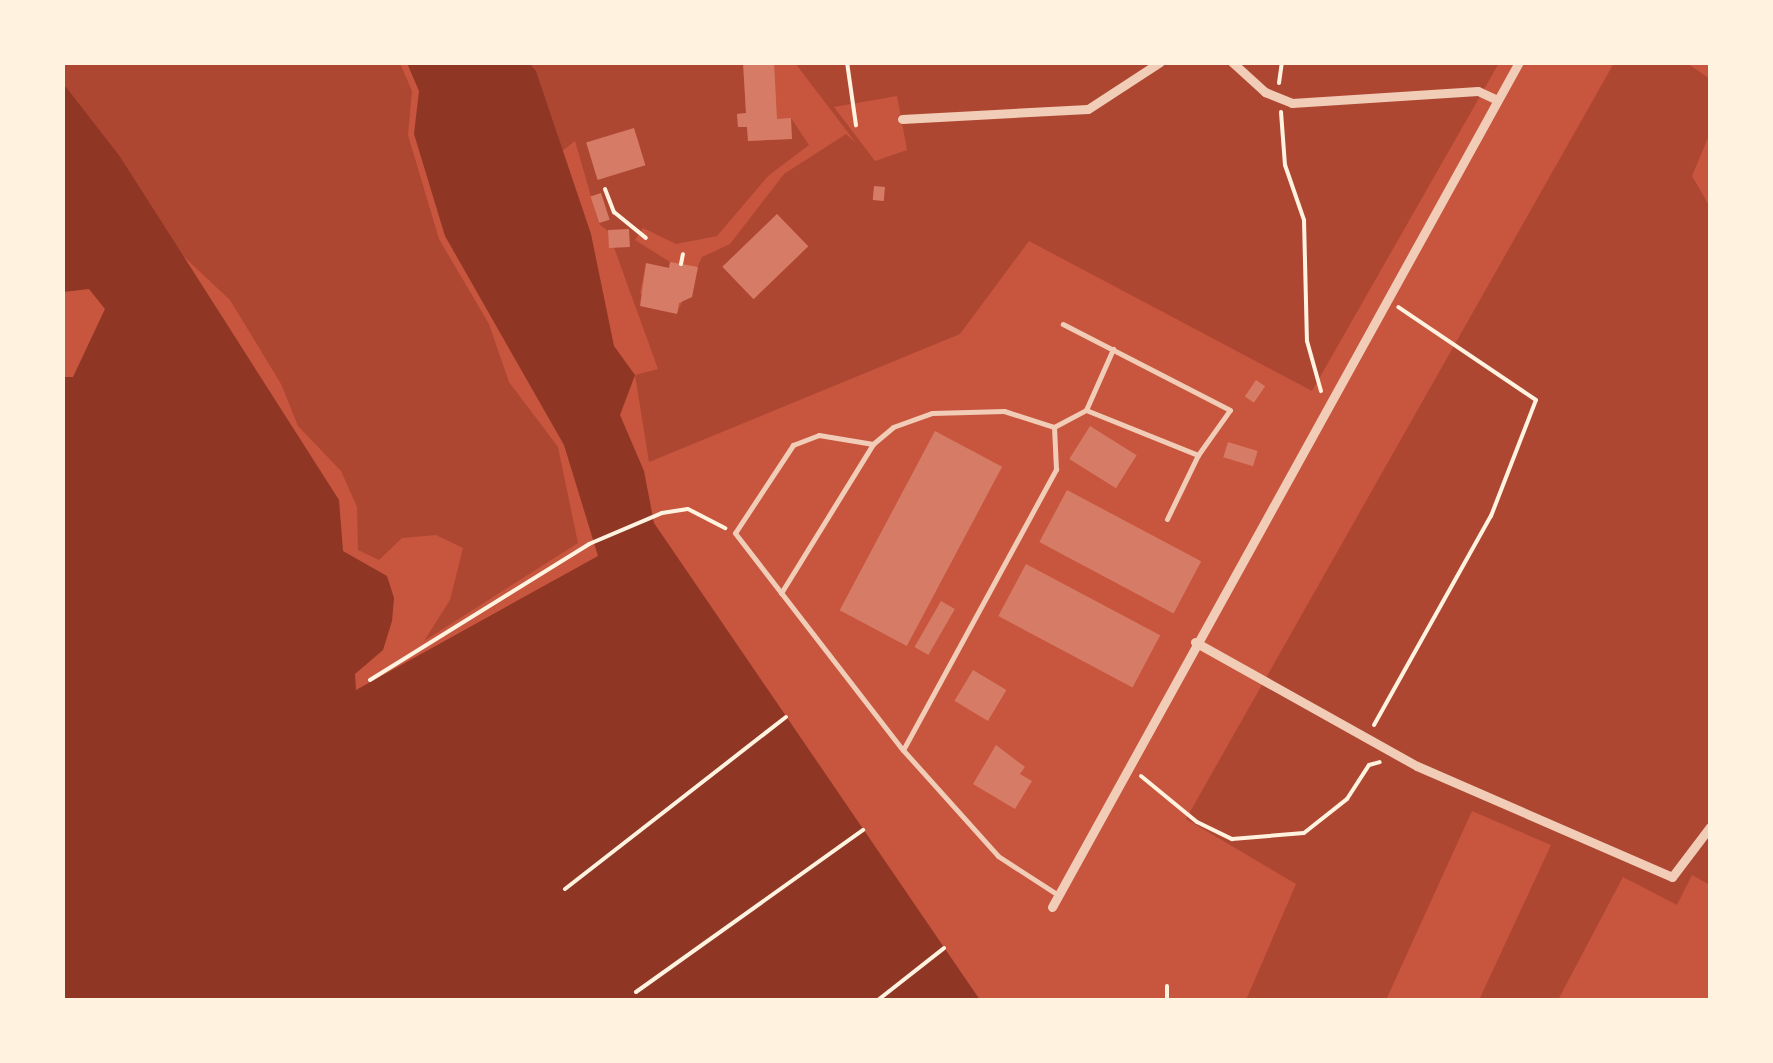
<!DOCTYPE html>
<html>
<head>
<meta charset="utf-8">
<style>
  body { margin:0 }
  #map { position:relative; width:1773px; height:1063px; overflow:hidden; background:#c8553d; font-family:Figtree,sans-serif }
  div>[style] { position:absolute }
  .green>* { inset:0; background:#ae4732 }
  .water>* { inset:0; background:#8f3625 }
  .building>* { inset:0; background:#d67c66; transform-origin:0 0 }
  .path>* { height:4px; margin:-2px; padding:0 2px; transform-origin:2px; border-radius:2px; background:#fff3e0 }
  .service>* { height:5px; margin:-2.5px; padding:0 2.5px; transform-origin:2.5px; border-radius:2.5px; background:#f1ccb7 }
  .minor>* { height:9px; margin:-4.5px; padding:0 4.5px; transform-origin:4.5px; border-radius:4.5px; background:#f1ccb7 }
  span { translate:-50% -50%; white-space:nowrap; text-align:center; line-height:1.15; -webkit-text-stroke:10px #fff3e0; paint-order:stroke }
  .frame { position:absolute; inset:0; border:65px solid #fff3e0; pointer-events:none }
</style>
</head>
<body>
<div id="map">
  <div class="green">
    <i style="clip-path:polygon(63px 63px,400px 63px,412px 91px,408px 135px,439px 239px,489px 324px,509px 382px,558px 447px,578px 543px,424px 641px,450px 600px,463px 548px,436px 535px,402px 538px,379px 560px,358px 550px,357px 507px,341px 471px,298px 426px,281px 384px,230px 300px,180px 253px,119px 155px,63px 83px)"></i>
    <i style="clip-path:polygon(evenodd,530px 63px,743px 63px,746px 113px,737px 114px,738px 127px,747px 127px,748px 141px,791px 139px,791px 118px,809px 145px,768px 176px,717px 236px,676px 244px,643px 228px,635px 240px,670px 262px,669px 268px,646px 264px,640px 293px,677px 313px,702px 257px,730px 244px,784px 174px,846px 134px,856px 143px,795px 63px,1499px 63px,1312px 391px,1029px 241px,960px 334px,649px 462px,635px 375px,658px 369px,608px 231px,599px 224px,575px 141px,561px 152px,530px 63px,897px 96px,907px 150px,875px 161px,834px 107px,897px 96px)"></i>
    <i style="clip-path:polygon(1614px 63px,1687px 63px,1710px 79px,1710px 133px,1692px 176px,1710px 207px,1710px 885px,1692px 875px,1677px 905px,1623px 877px,1558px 1000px,1479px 1000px,1551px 845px,1472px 811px,1386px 1000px,1246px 1000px,1296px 884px,1186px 819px)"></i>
  </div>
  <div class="water">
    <i style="clip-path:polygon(407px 63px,529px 63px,536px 71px,591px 234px,614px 346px,635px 375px,620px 415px,644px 471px,654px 523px,980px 1000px,63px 1000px,63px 377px,73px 377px,105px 309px,89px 289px,63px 292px,63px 83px,119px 155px,339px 500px,343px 551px,387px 576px,394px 598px,392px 621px,383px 650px,355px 674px,356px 690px,598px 556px,564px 445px,445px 236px,414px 134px,419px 91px)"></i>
  </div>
  <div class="building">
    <i style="clip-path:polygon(743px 62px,774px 62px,777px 119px,791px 118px,792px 139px,748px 141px,747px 127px,738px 127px,737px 114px,746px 113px)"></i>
    <i style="left:634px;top:128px;width:39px;height:50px;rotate:73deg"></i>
    <i style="left:874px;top:186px;width:11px;height:14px;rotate:5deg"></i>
    <i style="left:601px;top:193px;width:28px;height:11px;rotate:72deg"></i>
    <i style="left:777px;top:214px;width:45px;height:76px;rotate:46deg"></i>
    <i style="left:629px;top:229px;width:18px;height:21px;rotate:87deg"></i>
    <i style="clip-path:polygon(670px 262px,698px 267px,692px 297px,679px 303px,677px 314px,640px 306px,646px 263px,669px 268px)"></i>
    <i style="left:1256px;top:380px;width:11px;height:20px;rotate:34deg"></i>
    <i style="left:1090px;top:426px;width:55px;height:39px;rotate:32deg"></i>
    <i style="left:935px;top:431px;width:76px;height:203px;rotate:28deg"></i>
    <i style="left:1228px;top:442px;width:31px;height:16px;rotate:17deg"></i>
    <i style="left:1067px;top:490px;width:152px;height:59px;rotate:28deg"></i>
    <i style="left:1026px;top:564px;width:152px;height:59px;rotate:28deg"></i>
    <i style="left:941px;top:601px;width:16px;height:53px;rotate:30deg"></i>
    <i style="left:973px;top:670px;width:39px;height:36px;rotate:31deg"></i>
    <i style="clip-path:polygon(996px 745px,1025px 767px,1020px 774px,1032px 781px,1015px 809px,973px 784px)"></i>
  </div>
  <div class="path">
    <i style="left:847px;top:62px;width:64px;rotate:81.9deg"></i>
    <i style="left:1279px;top:83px;width:21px;rotate:-82deg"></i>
    <i style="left:1281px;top:112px;width:53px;rotate:85.7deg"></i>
    <i style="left:1285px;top:165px;width:58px;rotate:70.9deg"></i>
    <i style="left:1304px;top:220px;width:121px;rotate:88.6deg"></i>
    <i style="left:1307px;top:341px;width:52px;rotate:74.4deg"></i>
    <i style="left:605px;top:189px;width:25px;rotate:69deg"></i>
    <i style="left:614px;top:212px;width:41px;rotate:39.1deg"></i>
    <i style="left:681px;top:264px;width:10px;rotate:-79deg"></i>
    <i style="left:370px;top:680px;width:258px;rotate:-31.8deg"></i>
    <i style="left:589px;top:544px;width:79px;rotate:-23deg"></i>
    <i style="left:662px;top:513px;width:26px;rotate:-9deg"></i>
    <i style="left:688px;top:509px;width:42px;rotate:27.2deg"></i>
    <i style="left:1374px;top:725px;width:240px;rotate:-60.8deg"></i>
    <i style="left:1491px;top:516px;width:124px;rotate:-68.8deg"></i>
    <i style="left:1536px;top:400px;width:166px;rotate:-146deg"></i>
    <i style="left:1141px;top:776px;width:72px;rotate:39.4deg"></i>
    <i style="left:1197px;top:822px;width:39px;rotate:26deg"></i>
    <i style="left:1232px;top:839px;width:72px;rotate:-4.8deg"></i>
    <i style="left:1304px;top:833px;width:55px;rotate:-38.3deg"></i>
    <i style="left:1347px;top:799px;width:40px;rotate:-57.1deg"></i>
    <i style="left:1369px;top:765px;width:11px;rotate:-15deg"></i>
    <i style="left:565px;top:889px;width:280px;rotate:-37.9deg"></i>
    <i style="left:1167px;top:986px;width:14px;rotate:90deg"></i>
    <i style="left:636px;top:992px;width:279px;rotate:-35.5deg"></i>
    <i style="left:878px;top:1000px;width:84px;rotate:-38.2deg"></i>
  </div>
  <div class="service">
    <i style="left:1086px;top:410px;width:67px;rotate:-66.1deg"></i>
    <i style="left:873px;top:444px;width:55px;rotate:-170.5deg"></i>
    <i style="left:819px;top:435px;width:28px;rotate:159deg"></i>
    <i style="left:793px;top:445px;width:105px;rotate:123.4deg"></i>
    <i style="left:735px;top:533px;width:274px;rotate:52.3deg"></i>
    <i style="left:903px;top:750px;width:142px;rotate:48.1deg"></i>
    <i style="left:998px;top:856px;width:72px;rotate:33deg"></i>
    <i style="left:1167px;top:519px;width:71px;rotate:-64.2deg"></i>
    <i style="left:781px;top:593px;width:175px;rotate:-58.3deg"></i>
    <i style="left:873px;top:444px;width:26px;rotate:-40deg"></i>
    <i style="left:893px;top:427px;width:41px;rotate:-19.7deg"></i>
    <i style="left:932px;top:413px;width:72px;rotate:-1.6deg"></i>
    <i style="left:1004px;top:411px;width:52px;rotate:17.7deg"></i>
    <i style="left:1054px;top:427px;width:36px;rotate:-28deg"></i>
    <i style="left:1086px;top:410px;width:121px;rotate:21.9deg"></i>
    <i style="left:1198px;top:455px;width:55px;rotate:-54.6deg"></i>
    <i style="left:1230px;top:410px;width:188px;rotate:-152.8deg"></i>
    <i style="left:903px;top:750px;width:320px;rotate:-61.4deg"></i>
    <i style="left:1056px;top:469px;width:42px;rotate:-92.7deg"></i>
  </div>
  <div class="minor">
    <i style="left:1232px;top:62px;width:45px;rotate:42.3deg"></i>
    <i style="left:1265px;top:92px;width:29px;rotate:22deg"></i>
    <i style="left:1292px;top:103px;width:186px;rotate:-3.7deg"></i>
    <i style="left:1478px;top:91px;width:21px;rotate:25deg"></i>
    <i style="left:902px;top:119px;width:186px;rotate:-3.1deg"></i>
    <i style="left:1088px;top:109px;width:86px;rotate:-33.1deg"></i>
    <i style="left:1195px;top:642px;width:254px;rotate:29.2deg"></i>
    <i style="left:1417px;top:766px;width:278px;rotate:23.5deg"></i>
    <i style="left:1672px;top:877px;width:63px;rotate:-52.8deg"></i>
    <i style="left:1052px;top:907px;width:965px;rotate:-61.07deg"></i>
  </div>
  <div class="frame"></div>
</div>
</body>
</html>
